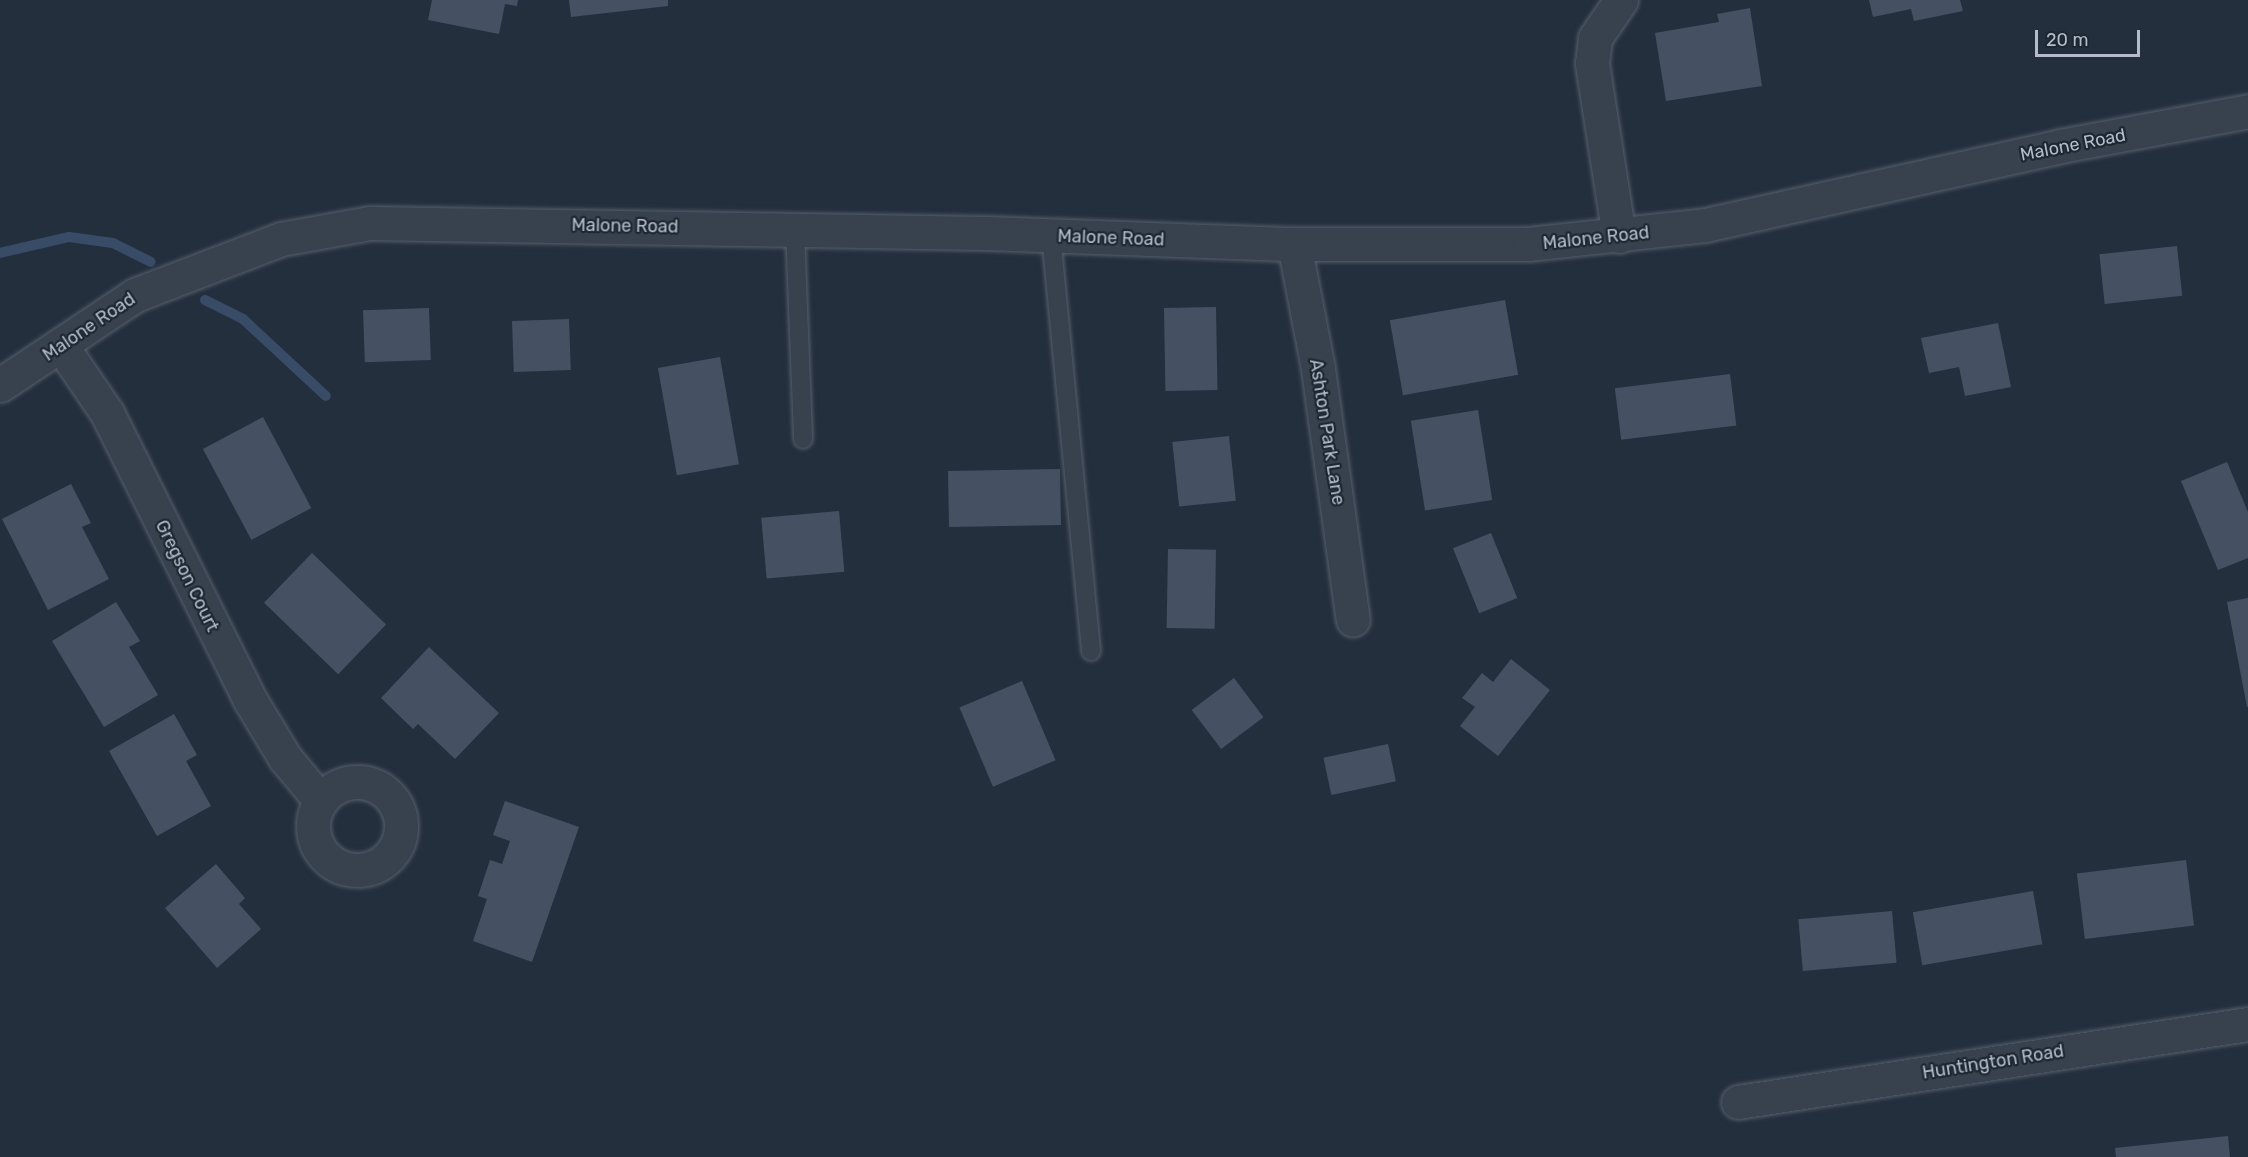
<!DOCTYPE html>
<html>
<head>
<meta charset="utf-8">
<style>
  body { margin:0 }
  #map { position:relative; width:2248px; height:1157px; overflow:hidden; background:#242f3e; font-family:Rubik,sans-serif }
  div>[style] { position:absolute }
  .stream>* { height:10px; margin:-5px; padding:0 5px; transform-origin:5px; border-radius:5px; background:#394c67 }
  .building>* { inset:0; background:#455162; transform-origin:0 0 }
  .roads { filter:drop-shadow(0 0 2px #565f6c) drop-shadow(0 0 2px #565f6c) }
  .lane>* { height:18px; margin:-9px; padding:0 9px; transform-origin:9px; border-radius:9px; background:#38414e }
  .street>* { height:33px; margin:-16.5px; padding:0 16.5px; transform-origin:16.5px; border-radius:16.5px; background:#38414e }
  .street>.ring { margin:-16.5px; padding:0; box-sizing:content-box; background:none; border:33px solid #38414e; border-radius:50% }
  span { translate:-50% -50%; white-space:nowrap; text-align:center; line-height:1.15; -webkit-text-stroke:4.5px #1d2633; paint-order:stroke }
  .street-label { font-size:18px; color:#b4bcc9 }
  .scale { position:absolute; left:2035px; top:30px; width:105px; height:27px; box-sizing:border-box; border:3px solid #b4bcc9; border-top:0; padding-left:8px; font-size:18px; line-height:21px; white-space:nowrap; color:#b4bcc9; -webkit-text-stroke:4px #1d2633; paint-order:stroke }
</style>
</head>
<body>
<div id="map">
  <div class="stream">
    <i style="left:0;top:253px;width:71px;rotate:-13.1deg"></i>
    <i style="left:69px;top:237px;width:44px;rotate:7.8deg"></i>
    <i style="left:113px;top:243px;width:42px;rotate:26.6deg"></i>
    <i style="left:205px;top:300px;width:42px;rotate:26.6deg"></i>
    <i style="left:243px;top:319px;width:113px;rotate:42.9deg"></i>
  </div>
  <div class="building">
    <i style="clip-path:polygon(432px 0,518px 0,517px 6px,505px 4px,499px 34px,428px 20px)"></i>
    <i style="clip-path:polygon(569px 0,668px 0,668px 6px,571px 17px)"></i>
    <i style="clip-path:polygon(1869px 0,1960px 0,1963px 11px,1914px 21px,1911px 9px,1873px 17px)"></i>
    <i style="clip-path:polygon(1750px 8px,1762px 86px,1666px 101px,1655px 33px,1719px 22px,1717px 14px)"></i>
    <i style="left:2177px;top:246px;width:50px;height:78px;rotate:84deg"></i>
    <i style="left:1505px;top:300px;width:76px;height:117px;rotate:80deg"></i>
    <i style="left:1216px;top:307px;width:83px;height:52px;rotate:89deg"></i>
    <i style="left:429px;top:308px;width:52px;height:66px;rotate:88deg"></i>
    <i style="left:569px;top:319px;width:51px;height:57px;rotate:88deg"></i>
    <i style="clip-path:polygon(1998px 323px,2011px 387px,1965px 396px,1959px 367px,1929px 373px,1921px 338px)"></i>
    <i style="left:720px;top:357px;width:109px;height:63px;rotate:80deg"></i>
    <i style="left:1730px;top:374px;width:52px;height:116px;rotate:83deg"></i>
    <i style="left:1478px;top:410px;width:91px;height:68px;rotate:81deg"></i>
    <i style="left:263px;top:417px;width:103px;height:68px;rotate:62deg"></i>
    <i style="left:1229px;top:436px;width:65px;height:57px;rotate:84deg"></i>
    <i style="clip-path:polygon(2227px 462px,2248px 512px,2248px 558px,2218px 570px,2181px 481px)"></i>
    <i style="left:1060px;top:469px;width:56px;height:112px;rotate:89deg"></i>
    <i style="clip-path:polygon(71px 484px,91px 523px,82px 527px,109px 579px,48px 610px,2px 519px)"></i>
    <i style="left:839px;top:511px;width:61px;height:78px;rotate:85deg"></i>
    <i style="left:1491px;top:533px;width:70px;height:41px;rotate:68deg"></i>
    <i style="left:1168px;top:549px;width:48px;height:79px;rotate:1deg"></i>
    <i style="left:312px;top:553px;width:103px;height:69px;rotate:44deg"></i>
    <i style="clip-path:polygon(2248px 598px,2248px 707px,2247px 707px,2227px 602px)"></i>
    <i style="clip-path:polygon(116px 602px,140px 641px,129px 647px,158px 695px,104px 727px,52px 641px)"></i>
    <i style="clip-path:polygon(429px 647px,499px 713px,455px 759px,418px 724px,413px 729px,381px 698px)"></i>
    <i style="clip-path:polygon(1511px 659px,1550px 690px,1498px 756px,1460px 726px,1475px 707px,1462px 698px,1482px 673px,1493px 682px)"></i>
    <i style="left:1234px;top:678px;width:49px;height:53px;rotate:53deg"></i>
    <i style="left:1022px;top:681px;width:86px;height:68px;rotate:67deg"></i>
    <i style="clip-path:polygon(174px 714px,197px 755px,186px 761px,211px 806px,157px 836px,109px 751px)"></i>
    <i style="left:1388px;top:744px;width:38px;height:66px;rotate:78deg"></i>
    <i style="clip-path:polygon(505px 801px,579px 827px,532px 962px,473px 941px,487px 899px,478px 896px,490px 860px,502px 864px,510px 841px,493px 835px)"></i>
    <i style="left:2186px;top:860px;width:66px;height:110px;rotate:83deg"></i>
    <i style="clip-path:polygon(216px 864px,245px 898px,239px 904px,261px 929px,217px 968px,165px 908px)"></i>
    <i style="left:2033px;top:891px;width:54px;height:122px;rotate:80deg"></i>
    <i style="left:1892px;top:911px;width:52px;height:94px;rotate:85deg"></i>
    <i style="clip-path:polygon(2228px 1136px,2230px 1157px,2116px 1157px,2115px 1148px)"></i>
  </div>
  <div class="roads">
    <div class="lane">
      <i style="left:795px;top:229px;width:210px;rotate:87.8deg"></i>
      <i style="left:1051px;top:235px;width:418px;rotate:84.5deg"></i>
    </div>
    <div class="street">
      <i style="left:1619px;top:236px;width:175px;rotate:-98.9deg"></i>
      <i style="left:1592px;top:63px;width:25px;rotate:-83deg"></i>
      <i style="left:1595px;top:38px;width:46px;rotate:-55.6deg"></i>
      <i style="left:1294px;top:244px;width:127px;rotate:79.1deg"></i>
      <i style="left:1318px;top:369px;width:253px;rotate:82.1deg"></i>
      <i style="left:62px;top:347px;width:80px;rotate:55.7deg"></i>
      <i style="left:107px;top:413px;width:321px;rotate:63.5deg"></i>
      <i style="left:250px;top:700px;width:68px;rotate:58.9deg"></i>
      <i style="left:285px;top:758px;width:55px;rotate:50.2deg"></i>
      <i style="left:0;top:385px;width:162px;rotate:-33.7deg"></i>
      <i style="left:135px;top:295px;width:156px;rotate:-21deg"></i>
      <i style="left:281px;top:239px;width:90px;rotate:-10.2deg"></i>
      <i style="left:370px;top:223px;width:617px;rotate:0.93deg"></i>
      <i style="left:987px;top:233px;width:307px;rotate:2.1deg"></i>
      <i style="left:1294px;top:244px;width:234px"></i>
      <i style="left:1528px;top:244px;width:178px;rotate:-6.1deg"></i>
      <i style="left:1705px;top:225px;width:364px;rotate:-12.5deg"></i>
      <i style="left:2060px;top:146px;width:191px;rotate:-10.5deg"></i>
      <i class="ring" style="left:313px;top:782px;width:55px;height:55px"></i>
      <i style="left:1738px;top:1102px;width:516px;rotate:-8.7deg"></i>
    </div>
  </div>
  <div class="street-label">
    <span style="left:2073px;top:145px;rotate:-11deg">Malone Road</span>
    <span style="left:625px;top:226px;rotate:1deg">Malone Road</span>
    <span style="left:1111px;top:238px;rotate:2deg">Malone Road</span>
    <span style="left:1596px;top:238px;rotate:-6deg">Malone Road</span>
    <span style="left:89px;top:327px;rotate:-34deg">Malone Road</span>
    <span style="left:1327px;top:432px;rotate:81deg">Ashton Park Lane</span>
    <span style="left:187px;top:576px;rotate:64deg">Gregson Court</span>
    <span style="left:1993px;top:1062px;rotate:-9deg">Huntington Road</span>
  </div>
  <div class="scale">20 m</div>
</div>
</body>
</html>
